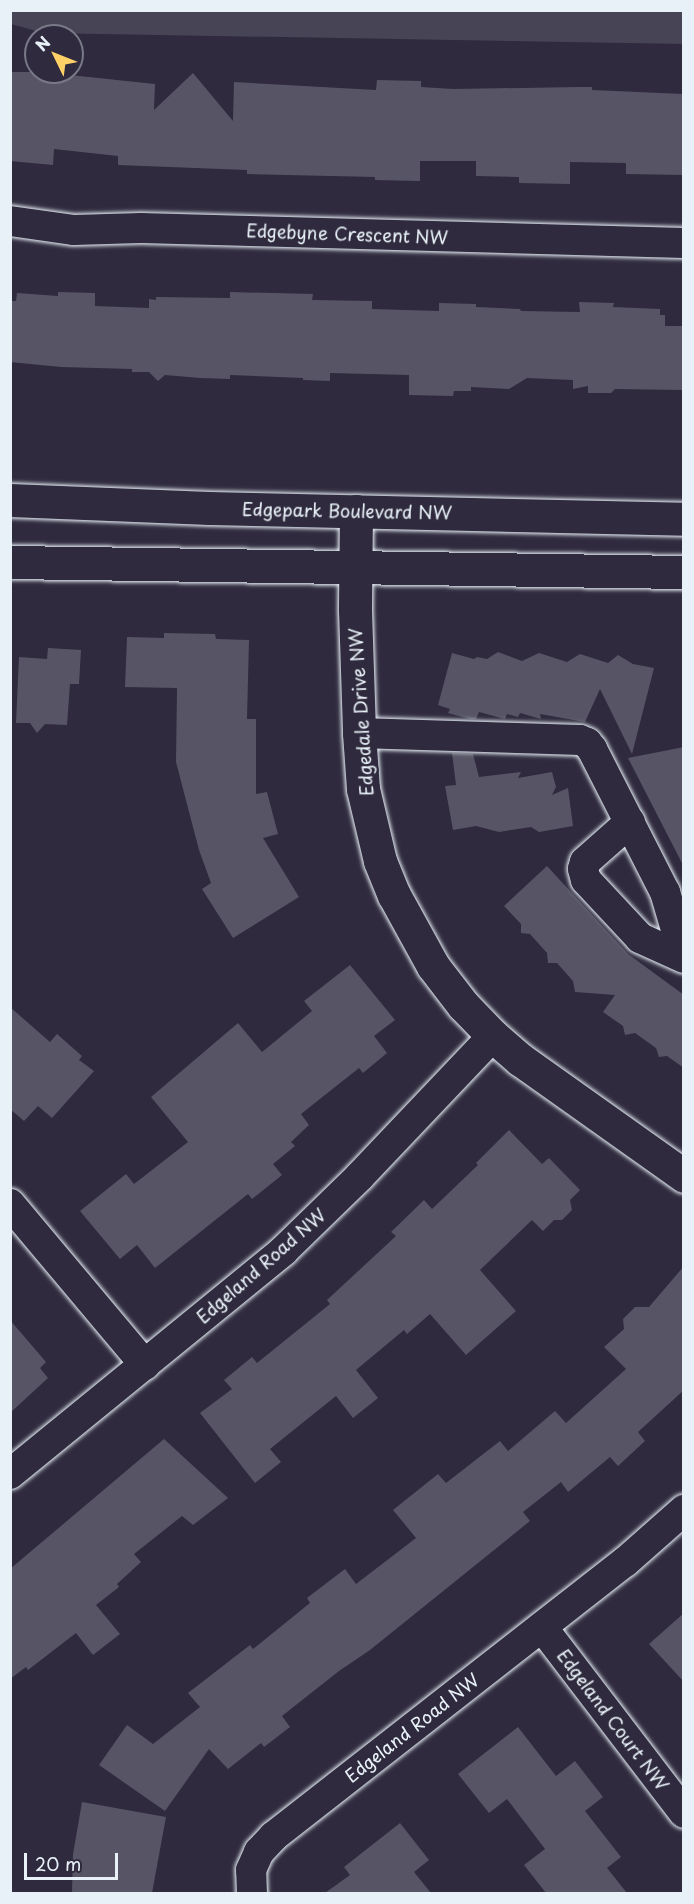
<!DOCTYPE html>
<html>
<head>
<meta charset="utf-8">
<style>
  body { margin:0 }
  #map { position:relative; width:694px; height:1904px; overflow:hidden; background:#2f2a3d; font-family:"Playpen Sans",sans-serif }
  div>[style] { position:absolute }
  .green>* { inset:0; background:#464455 }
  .building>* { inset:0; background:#575565 }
  .roads { filter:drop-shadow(0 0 2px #e8f1f8) drop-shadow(0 0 2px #e8f1f8) }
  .minor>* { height:30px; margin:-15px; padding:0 15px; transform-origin:15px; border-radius:15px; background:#2f2a3d }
  .tertiary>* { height:33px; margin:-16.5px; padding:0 16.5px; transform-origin:16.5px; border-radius:16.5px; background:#2f2a3d }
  span { translate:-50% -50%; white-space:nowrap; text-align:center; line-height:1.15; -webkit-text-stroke:4.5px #2f2a3d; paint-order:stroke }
  .street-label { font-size:18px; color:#e8f1f8 }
  .frame { position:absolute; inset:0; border:12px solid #e8f1f8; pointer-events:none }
  .north { position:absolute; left:24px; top:24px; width:60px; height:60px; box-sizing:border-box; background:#2f2a3d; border:2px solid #797a88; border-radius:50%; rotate:313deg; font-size:16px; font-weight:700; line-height:24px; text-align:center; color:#e8f1f8 }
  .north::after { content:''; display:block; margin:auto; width:21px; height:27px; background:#ffd166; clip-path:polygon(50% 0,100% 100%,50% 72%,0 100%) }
  .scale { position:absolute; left:24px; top:1853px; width:94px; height:27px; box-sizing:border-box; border:3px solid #e8f1f8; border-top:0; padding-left:8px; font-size:18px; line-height:21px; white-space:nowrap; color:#e8f1f8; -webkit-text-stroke:4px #2f2a3d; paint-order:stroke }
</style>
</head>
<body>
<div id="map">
  <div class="green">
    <i style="clip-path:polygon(10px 11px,683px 11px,684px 44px,43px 33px,11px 24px)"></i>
  </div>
  <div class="building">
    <i style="clip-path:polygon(10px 72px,41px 72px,155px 84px,154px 110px,193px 73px,233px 121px,234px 82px,376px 90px,377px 80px,421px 81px,421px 87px,453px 89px,579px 87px,592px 87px,592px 90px,684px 94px,684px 175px,626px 174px,626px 163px,570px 162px,570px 184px,519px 183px,519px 177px,476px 176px,476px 161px,420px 161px,420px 181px,375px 180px,375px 177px,247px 174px,247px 170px,118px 165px,118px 156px,54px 149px,53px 165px,10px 161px)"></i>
    <i style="clip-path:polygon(58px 292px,95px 293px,95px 306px,149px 308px,149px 299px,156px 300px,156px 297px,230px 298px,230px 292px,313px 294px,312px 300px,372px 301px,372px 309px,439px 311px,439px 303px,476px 304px,476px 307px,520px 309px,521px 311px,580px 312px,579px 302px,614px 303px,613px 307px,660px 309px,660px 315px,665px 315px,665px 326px,684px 326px,683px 390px,615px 389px,611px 393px,588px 393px,588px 386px,573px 389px,573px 380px,527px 378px,509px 389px,471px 387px,471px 391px,454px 391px,453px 396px,409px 395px,409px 375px,330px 373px,330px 381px,303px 380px,303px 378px,230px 375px,230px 379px,200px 378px,165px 375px,158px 381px,149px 372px,132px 372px,132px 369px,61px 367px,10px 362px,10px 301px,16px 301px,17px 293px,58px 296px)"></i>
    <i style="clip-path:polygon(164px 633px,215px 634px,216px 639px,249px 640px,247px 719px,256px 719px,256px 794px,267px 792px,278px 834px,263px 838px,299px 897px,233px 938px,202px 889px,211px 883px,199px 850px,176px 762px,177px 688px,125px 687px,127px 637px,164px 638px)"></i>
    <i style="clip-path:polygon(48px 648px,81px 650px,79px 684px,70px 684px,67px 725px,45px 724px,37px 733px,30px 723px,16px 723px,19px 657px,47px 659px)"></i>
    <i style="clip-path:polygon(498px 652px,522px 661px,539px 653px,567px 662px,580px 654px,608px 663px,618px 655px,633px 664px,654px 668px,632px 754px,600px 689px,585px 722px,540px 714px,541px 719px,520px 713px,518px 717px,507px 714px,505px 719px,479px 712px,476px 719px,470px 719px,448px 713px,450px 709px,438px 705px,452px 653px,474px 659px,477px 657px,487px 659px)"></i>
    <i style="clip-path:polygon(684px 747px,684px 867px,628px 758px)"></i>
    <i style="clip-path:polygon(452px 753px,473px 754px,479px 777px,521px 772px,518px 778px,552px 772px,556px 787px,552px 795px,568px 788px,573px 826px,539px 832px,531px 827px,499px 832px,476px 826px,453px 830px,445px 786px,456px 785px)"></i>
    <i style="clip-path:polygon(547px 866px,628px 954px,684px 995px,684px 1068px,667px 1056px,659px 1057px,656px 1048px,635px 1033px,625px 1035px,623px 1026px,603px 1012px,615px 995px,575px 992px,573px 981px,557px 963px,548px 963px,547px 953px,530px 934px,521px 933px,521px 924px,504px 906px)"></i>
    <i style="clip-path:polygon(350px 965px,395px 1020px,374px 1036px,387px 1053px,363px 1073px,359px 1068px,301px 1114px,309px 1125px,291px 1142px,295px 1146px,273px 1164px,282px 1175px,252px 1199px,248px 1194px,155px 1268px,137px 1245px,120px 1259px,80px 1211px,126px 1174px,134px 1184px,188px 1142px,151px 1097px,238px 1023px,262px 1052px,312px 1011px,304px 1001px)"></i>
    <i style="clip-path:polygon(10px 1007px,50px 1042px,57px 1034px,82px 1056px,79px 1060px,94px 1071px,52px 1118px,38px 1106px,24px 1121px,10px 1109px)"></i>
    <i style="clip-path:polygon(509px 1130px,542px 1164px,549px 1158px,580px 1190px,570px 1200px,572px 1210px,562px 1220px,554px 1220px,543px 1231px,532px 1220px,480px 1270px,516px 1311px,466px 1355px,430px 1314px,407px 1334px,404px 1330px,356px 1370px,378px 1398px,353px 1418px,336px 1396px,270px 1449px,281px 1462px,255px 1483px,200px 1413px,232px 1389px,224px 1380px,252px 1357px,257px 1363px,330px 1304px,327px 1300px,396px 1236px,391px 1232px,424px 1200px,432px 1209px,478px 1165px,476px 1163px)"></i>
    <i style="clip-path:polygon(684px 1266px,684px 1390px,638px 1432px,645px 1441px,618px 1466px,610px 1457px,568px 1492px,561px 1482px,523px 1512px,530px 1521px,370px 1650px,339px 1671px,282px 1716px,290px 1727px,264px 1747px,261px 1743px,228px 1769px,209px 1749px,165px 1811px,99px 1765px,127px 1725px,153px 1744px,200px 1707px,188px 1693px,250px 1645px,253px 1649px,310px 1603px,307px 1598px,345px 1569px,356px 1584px,416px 1538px,393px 1510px,438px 1474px,446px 1483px,500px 1441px,508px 1451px,555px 1411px,566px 1423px,626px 1369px,604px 1347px,624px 1329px,623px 1319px,635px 1307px,649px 1307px)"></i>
    <i style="clip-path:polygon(10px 1320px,46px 1362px,40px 1368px,48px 1378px,10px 1413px)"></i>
    <i style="clip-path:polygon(164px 1439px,228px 1498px,193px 1525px,182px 1516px,134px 1554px,141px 1562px,117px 1584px,119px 1587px,96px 1605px,120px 1634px,93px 1655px,76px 1633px,28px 1670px,26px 1667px,10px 1679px,10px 1569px)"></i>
    <i style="clip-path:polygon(684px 1613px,684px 1682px,649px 1644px)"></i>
    <i style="clip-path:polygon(518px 1727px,556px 1776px,575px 1761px,603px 1797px,585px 1811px,621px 1857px,607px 1868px,627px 1893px,546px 1893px,524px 1865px,545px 1849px,507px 1799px,489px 1813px,458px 1774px)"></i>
    <i style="clip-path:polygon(82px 1802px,166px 1817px,152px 1893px,72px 1893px,73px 1854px)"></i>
    <i style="clip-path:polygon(400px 1823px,429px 1860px,414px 1872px,431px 1893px,325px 1893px,350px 1875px,344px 1867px)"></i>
  </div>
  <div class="roads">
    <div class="minor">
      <i style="left:10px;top:221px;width:65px;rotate:8deg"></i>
      <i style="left:74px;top:230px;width:67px;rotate:-1.7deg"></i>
      <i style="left:141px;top:228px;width:543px;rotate:1.58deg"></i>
      <i style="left:359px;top:733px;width:221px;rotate:1.8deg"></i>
      <i style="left:580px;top:740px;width:8px;rotate:23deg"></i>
      <i style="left:587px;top:743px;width:8px;rotate:50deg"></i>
      <i style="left:592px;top:749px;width:161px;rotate:63deg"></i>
      <i style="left:665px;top:892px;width:68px;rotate:73.7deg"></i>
      <i style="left:630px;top:822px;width:60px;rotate:138.4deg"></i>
      <i style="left:585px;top:862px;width:7px;rotate:106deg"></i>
      <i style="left:583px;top:869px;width:11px;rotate:75deg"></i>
      <i style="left:586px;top:880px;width:79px;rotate:47deg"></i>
      <i style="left:640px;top:938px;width:48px;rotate:24.4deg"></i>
      <i style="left:10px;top:1204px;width:210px;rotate:50deg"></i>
      <i style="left:10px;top:1474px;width:353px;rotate:-39.2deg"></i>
      <i style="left:283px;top:1251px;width:107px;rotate:-44.2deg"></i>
      <i style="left:360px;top:1176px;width:193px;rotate:-46.5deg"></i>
      <i style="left:542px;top:1627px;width:234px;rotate:52.6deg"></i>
      <i style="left:252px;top:1894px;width:24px;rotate:-92deg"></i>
      <i style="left:251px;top:1870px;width:20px;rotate:-66deg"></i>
      <i style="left:259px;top:1852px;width:22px;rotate:-47deg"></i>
      <i style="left:274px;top:1836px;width:445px;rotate:-38deg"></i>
      <i style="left:625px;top:1562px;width:79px;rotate:-41.4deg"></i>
    </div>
    <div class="tertiary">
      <i style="left:10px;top:500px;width:199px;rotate:2.3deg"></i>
      <i style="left:209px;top:508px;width:475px;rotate:1.3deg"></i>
      <i style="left:356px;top:511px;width:99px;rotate:90.6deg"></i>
      <i style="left:355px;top:610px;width:123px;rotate:88.1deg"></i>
      <i style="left:359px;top:733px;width:56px;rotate:85.9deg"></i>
      <i style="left:363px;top:789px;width:74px;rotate:76.7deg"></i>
      <i style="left:380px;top:861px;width:37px;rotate:68deg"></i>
      <i style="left:394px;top:895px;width:81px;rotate:61.2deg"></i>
      <i style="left:433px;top:966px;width:49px;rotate:52.4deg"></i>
      <i style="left:463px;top:1005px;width:43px;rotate:45.9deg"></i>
      <i style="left:493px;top:1036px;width:37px;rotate:41deg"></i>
      <i style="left:521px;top:1060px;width:200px;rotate:35.4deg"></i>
      <i style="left:10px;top:562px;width:674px;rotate:0.85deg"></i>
    </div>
  </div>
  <div class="street-label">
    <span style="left:347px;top:234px;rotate:2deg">Edgebyne Crescent NW</span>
    <span style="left:347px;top:511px;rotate:1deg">Edgepark Boulevard NW</span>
    <span style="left:361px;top:712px;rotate:-94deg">Edgedale Drive NW</span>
    <span style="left:261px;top:1266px;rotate:-41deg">Edgeland Road NW</span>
    <span style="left:613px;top:1720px;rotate:53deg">Edgeland Court NW</span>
    <span style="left:412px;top:1728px;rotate:-38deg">Edgeland Road NW</span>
  </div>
  <div class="frame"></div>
  <div class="north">N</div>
  <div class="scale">20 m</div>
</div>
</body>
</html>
